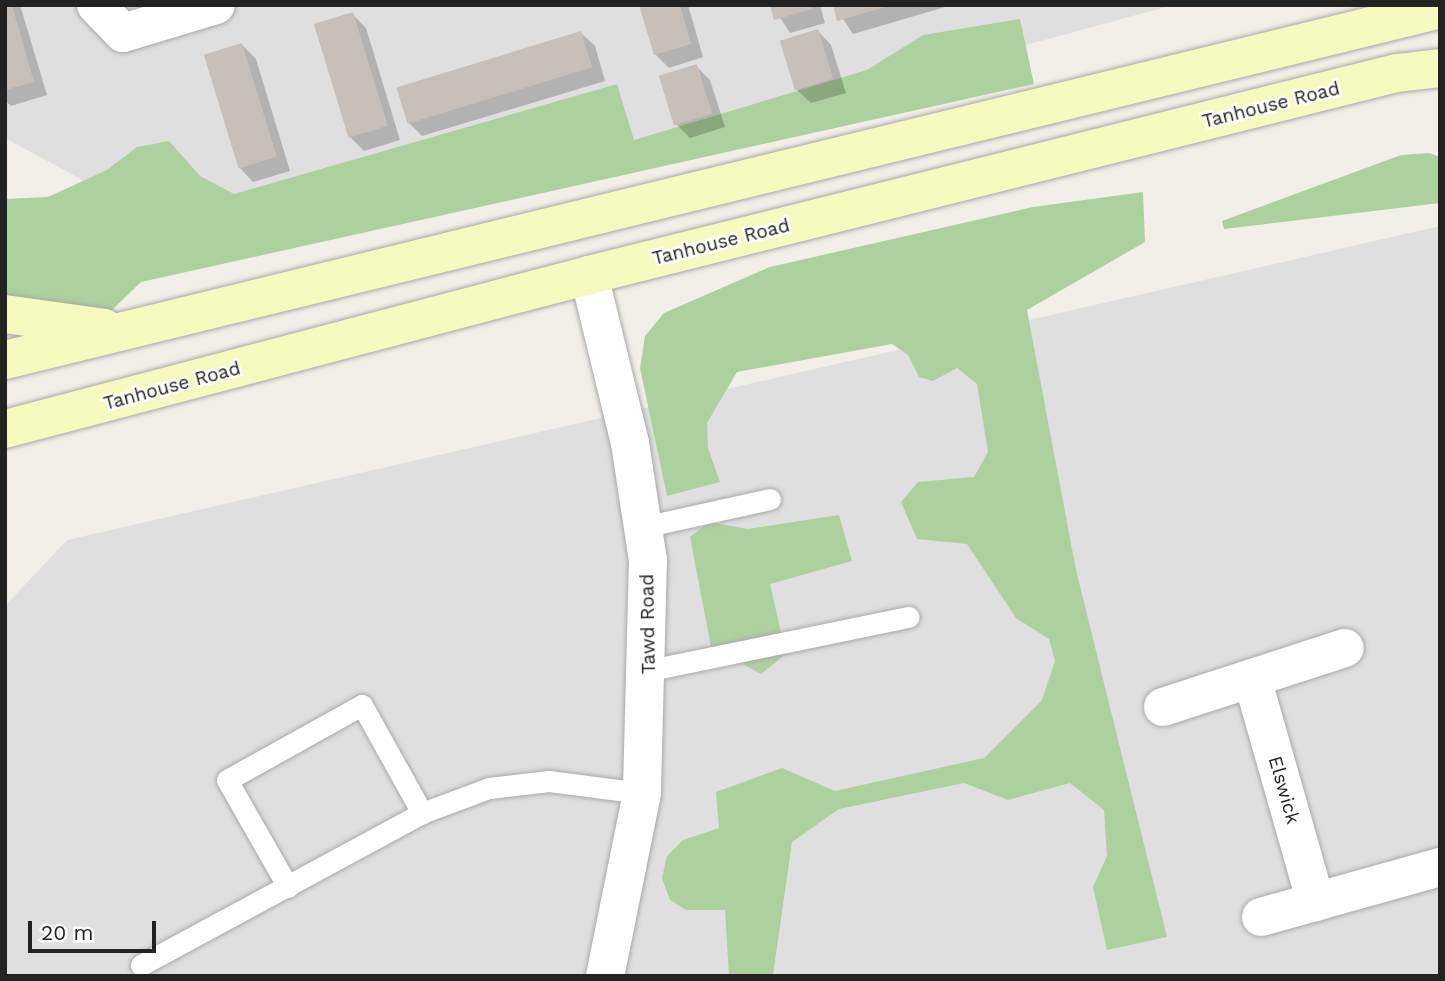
<!DOCTYPE html>
<html>
<head>
<meta charset="utf-8">
<style>
  body { margin:0 }
  #map { position:relative; width:1445px; height:981px; overflow:hidden; background:#f2efe9; font-family:"Work Sans",sans-serif }
  div>[style] { position:absolute }
  .residential>* { inset:0; background:#e0dfdf }
  .forest>* { inset:0; background:#add19e }
  .shadow>* { inset:0; background:#0003 }
  .building>* { inset:0; background:#c7bfb8; transform-origin:0 0 }
  .roads { filter:drop-shadow(0 0 2px #a9a9a9) drop-shadow(0 0 2px #a9a9a9) }
  .lane>* { height:21px; margin:-10.5px; padding:0 10.5px; transform-origin:10.5px; border-radius:10.5px; background:#fff }
  .street>* { height:38px; margin:-19px; padding:0 19px; transform-origin:19px; border-radius:19px; background:#fff }
  .secondary>* { height:38px; margin:-19px; padding:0 19px; transform-origin:19px; border-radius:19px; background:#f7fabf }
  span { translate:-50% -50%; white-space:nowrap; text-align:center; line-height:1.15; -webkit-text-stroke:5px #fff; paint-order:stroke }
  .street-label { font-size:19px; color:#222 }
  .frame { position:absolute; inset:0; border:7px solid #222; pointer-events:none }
  .scale { position:absolute; left:28px; top:921px; width:128px; height:32px; box-sizing:border-box; border:4px solid #222; border-top:0; padding-left:9px; font-size:21px; line-height:24px; white-space:nowrap; color:#222; -webkit-text-stroke:5px #fff; paint-order:stroke }
</style>
</head>
<body>
<div id="map">
  <div class="residential">
    <i style="clip-path:polygon(5px 5px,1173px 5px,231px 261px,5px 138px)"></i>
    <i style="clip-path:polygon(1440px 226px,1440px 976px,5px 976px,5px 606px,67px 540px)"></i>
  </div>
  <div class="forest">
    <i style="clip-path:polygon(1020px 19px,1034px 84px,141px 282px,112px 310px,74px 316px,5px 299px,5px 199px,48px 197px,107px 170px,137px 147px,169px 141px,200px 176px,234px 194px,617px 84px,634px 140px,867px 70px,923px 35px)"></i>
    <i style="clip-path:polygon(1429px 153px,1440px 157px,1440px 203px,1224px 229px,1222px 221px,1401px 155px)"></i>
    <i style="clip-path:polygon(1143px 192px,1145px 242px,1027px 310px,1076px 570px,1167px 937px,1107px 950px,1093px 887px,1107px 856px,1104px 810px,1070px 783px,1008px 800px,964px 783px,839px 809px,792px 842px,773px 975px,729px 976px,725px 910px,686px 910px,670px 900px,662px 878px,667px 856px,683px 840px,719px 828px,716px 792px,782px 768px,835px 791px,984px 758px,1042px 700px,1055px 661px,1049px 639px,1016px 618px,967px 544px,917px 539px,901px 502px,918px 482px,974px 477px,988px 452px,977px 384px,957px 368px,933px 381px,919px 377px,908px 355px,892px 344px,737px 372px,707px 423px,708px 448px,720px 482px,667px 496px,640px 368px,645px 336px,664px 313px,770px 267px,1033px 207px)"></i>
    <i style="clip-path:polygon(839px 515px,852px 561px,770px 584px,786px 654px,761px 674px,711px 647px,690px 537px,709px 522px,748px 529px)"></i>
  </div>
  <div class="shadow">
    <i style="clip-path:polygon(5px 5px,20px 5px,47px 95px,11px 106px,5px 101px)"></i>
    <i style="clip-path:polygon(640px 5px,688px 5px,703px 57px,669px 68px,655px 54px)"></i>
    <i style="clip-path:polygon(772px 5px,820px 5px,825px 23px,790px 33px)"></i>
    <i style="clip-path:polygon(834px 5px,952px 5px,853px 34px)"></i>
    <i style="clip-path:polygon(352px 14px,366px 28px,400px 140px,364px 151px,350px 137px)"></i>
    <i style="clip-path:polygon(818px 31px,831px 45px,846px 93px,811px 103px,797px 90px)"></i>
    <i style="clip-path:polygon(581px 33px,595px 46px,605px 81px,422px 136px,408px 122px)"></i>
    <i style="clip-path:polygon(242px 45px,256px 59px,290px 171px,253px 182px,240px 168px)"></i>
    <i style="clip-path:polygon(696px 66px,710px 80px,725px 127px,690px 138px,676px 124px)"></i>
  </div>
  <div class="building">
    <i style="clip-path:polygon(5px 5px,12px 5px,34px 82px,5px 90px)"></i>
    <i style="clip-path:polygon(639px 5px,680px 5px,691px 44px,654px 55px)"></i>
    <i style="clip-path:polygon(770px 5px,811px 5px,812px 9px,774px 20px)"></i>
    <i style="clip-path:polygon(833px 5px,889px 5px,889px 6px,837px 21px)"></i>
    <i style="left:353px;top:12px;width:119px;height:41px;rotate:73deg"></i>
    <i style="left:818px;top:29px;width:52px;height:40px;rotate:73deg"></i>
    <i style="left:581px;top:31px;width:38px;height:193px;rotate:73deg"></i>
    <i style="left:242px;top:43px;width:119px;height:40px;rotate:73deg"></i>
    <i style="left:697px;top:64px;width:52px;height:40px;rotate:73deg"></i>
  </div>
  <div class="roads">
    <div class="lane">
      <i style="left:643px;top:527px;width:130px;rotate:-12.4deg"></i>
      <i style="left:650px;top:670px;width:264px;rotate:-11.6deg"></i>
      <i style="left:288px;top:887px;width:123px;rotate:-119.7deg"></i>
      <i style="left:227px;top:780px;width:154px;rotate:-29.1deg"></i>
      <i style="left:362px;top:705px;width:124px;rotate:60.9deg"></i>
      <i style="left:141px;top:965px;width:319px;rotate:-28.4deg"></i>
      <i style="left:422px;top:813px;width:72px;rotate:-20.5deg"></i>
      <i style="left:489px;top:788px;width:60px;rotate:-6.7deg"></i>
      <i style="left:549px;top:781px;width:94px;rotate:7.4deg"></i>
    </div>
    <div class="street">
      <i style="left:96px;top:5px;width:39px;rotate:46deg"></i>
      <i style="left:123px;top:33px;width:97px;rotate:-16.8deg"></i>
      <i style="left:589px;top:275px;width:173px;rotate:76.3deg"></i>
      <i style="left:630px;top:443px;width:118px;rotate:81.3deg"></i>
      <i style="left:648px;top:560px;width:233px;rotate:91.5deg"></i>
      <i style="left:642px;top:793px;width:187px;rotate:101.4deg"></i>
      <i style="left:1252px;top:678px;width:233px;rotate:74.1deg"></i>
      <i style="left:1163px;top:707px;width:191px;rotate:-18deg"></i>
      <i style="left:1261px;top:917px;width:186px;rotate:-15.6deg"></i>
    </div>
    <div class="secondary">
      <i style="left:5px;top:314px;width:100px;rotate:8deg"></i>
      <i style="left:5px;top:360px;width:1477px;rotate:-13.74deg"></i>
      <i style="left:5px;top:429px;width:604px;rotate:-14.77deg"></i>
      <i style="left:589px;top:275px;width:833px;rotate:-14.04deg"></i>
      <i style="left:1397px;top:73px;width:43px;rotate:-6.6deg"></i>
    </div>
  </div>
  <div class="street-label">
    <span style="left:1271px;top:105px;rotate:-14deg">Tanhouse Road</span>
    <span style="left:721px;top:242px;rotate:-14deg">Tanhouse Road</span>
    <span style="left:172px;top:386px;rotate:-15deg">Tanhouse Road</span>
    <span style="left:648px;top:624px;rotate:-91deg">Tawd Road</span>
    <span style="left:1284px;top:790px;rotate:74deg">Elswick</span>
  </div>
  <div class="frame"></div>
  <div class="scale">20 m</div>
</div>
</body>
</html>
